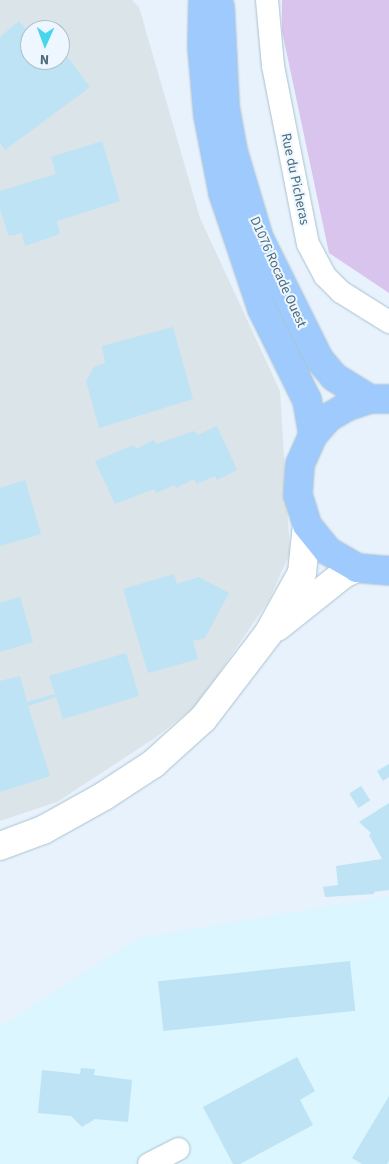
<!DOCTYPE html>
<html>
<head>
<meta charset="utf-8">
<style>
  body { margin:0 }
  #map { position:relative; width:389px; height:1164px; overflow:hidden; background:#e7f2fd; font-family:"Source Sans 3",sans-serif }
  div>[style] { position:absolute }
  .commercial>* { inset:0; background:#dbf6fe }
  .industrial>* { inset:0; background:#dbe4e9 }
  .green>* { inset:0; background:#d8c4ec }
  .building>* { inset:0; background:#bde3f4; transform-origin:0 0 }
  .roads { filter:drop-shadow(0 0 1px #aac1ce) drop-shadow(0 0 1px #aac1ce) }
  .street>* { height:22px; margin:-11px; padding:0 11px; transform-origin:11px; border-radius:11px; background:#fff }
  .secondary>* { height:28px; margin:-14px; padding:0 14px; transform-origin:14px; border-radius:14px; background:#fff }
  .primary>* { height:28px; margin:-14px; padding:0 14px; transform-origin:14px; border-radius:14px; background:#9ecafe }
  span { translate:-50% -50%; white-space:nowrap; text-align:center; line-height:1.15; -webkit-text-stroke:4px #eef6ff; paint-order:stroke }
  .street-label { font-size:14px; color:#4a6c79 }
  .north { position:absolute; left:20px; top:20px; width:50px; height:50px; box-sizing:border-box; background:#eef6ff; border:1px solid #acbfc9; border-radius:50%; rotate:182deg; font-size:14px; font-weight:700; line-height:20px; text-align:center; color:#4a6c79 }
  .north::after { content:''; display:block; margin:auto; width:18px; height:22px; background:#48d6ec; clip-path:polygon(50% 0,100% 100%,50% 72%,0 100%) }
</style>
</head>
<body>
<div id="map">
  <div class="commercial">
    <i style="clip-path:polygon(389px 896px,389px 1164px,0 1164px,0 1027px,138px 938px)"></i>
  </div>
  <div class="industrial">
    <i style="clip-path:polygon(evenodd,0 0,132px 0,139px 7px,200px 218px,280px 391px,290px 553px,269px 600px,198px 704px,155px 738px,57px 802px,0 821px,0 0,30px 30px,60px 30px,60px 60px,30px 60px,30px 30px)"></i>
  </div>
  <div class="green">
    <i style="clip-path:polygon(282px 0,389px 0,389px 293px,329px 253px,282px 31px)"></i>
  </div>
  <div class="building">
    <i style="clip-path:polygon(19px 21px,30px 34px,30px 60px,60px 60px,60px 47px,90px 87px,5px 150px,0 143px,0 37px)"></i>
    <i style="clip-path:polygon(102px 141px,120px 201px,57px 221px,60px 234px,25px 246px,22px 233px,9px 236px,0 210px,0 191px,56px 174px,51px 157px)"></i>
    <i style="clip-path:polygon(173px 327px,193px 399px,99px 428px,86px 381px,94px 367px,105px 363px,102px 346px)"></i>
    <i style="clip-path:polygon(217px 426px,237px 470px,217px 480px,215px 476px,197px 484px,194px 479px,176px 488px,175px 485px,156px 493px,154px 489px,115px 504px,95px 461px,134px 445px,136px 449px,154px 440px,156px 444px,194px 431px,198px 435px)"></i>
    <i style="clip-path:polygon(25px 480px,41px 534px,0 546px,0 488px)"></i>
    <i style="clip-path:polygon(174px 574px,177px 584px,199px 577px,229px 593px,205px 638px,193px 641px,198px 659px,148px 673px,123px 589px)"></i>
    <i style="clip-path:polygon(20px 597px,33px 642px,0 652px,0 603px)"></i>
    <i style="clip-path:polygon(126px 653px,139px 696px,63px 719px,56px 697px,28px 706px,50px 776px,0 792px,0 681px,20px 676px,27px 702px,55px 694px,49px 676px)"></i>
    <i style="clip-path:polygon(389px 764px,389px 777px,383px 781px,377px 771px)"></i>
    <i style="left:361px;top:786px;width:17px;height:14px;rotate:57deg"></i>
    <i style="clip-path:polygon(389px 803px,389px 890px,374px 892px,374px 894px,325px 897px,323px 887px,338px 885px,336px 866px,382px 859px,369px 835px,371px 833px,359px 822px)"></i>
    <i style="left:350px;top:961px;width:50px;height:193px;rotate:84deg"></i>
    <i style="clip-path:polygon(297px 1057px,315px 1091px,300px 1100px,313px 1125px,240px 1164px,233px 1164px,203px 1107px)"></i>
    <i style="clip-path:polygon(81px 1068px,95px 1069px,94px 1075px,132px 1080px,128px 1122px,95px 1119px,82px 1127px,71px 1116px,38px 1113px,42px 1070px,80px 1074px)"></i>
    <i style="clip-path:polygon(389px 1096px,389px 1161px,387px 1164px,362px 1164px,352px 1158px)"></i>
  </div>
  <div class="roads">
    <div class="street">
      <i style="left:267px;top:0;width:66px;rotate:84.8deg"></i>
      <i style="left:273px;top:66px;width:181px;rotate:78.9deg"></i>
      <i style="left:308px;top:244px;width:36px;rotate:62deg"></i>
      <i style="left:325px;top:276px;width:23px;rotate:45deg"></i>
      <i style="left:341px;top:292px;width:57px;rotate:32deg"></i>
      <i style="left:149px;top:1164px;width:33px;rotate:-27deg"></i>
    </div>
    <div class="secondary">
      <i style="left:277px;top:627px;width:87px;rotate:-38.5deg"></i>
      <i style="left:345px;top:573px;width:13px;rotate:-23deg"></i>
      <i style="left:0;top:846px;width:46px;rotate:-20.4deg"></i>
      <i style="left:43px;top:830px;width:70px;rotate:-29.1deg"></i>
      <i style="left:104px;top:796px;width:59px;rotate:-33.1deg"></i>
      <i style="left:153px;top:764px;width:67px;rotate:-42deg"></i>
      <i style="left:203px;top:719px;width:107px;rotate:-52.6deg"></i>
      <i style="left:268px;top:634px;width:70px;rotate:-60.9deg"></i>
      <i style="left:302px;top:573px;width:48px;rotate:-84.1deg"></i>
    </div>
    <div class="primary">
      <i style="left:203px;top:0;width:47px;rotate:91.2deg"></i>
      <i style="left:202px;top:47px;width:68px;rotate:85deg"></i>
      <i style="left:208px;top:115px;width:79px;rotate:79.1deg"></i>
      <i style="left:223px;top:193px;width:122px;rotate:71.4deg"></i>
      <i style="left:262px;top:309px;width:102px;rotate:63.7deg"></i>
      <i style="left:307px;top:400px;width:36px;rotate:80deg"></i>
      <i style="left:220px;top:7px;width:100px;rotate:87.1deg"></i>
      <i style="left:225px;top:107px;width:45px;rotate:79.7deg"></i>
      <i style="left:233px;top:151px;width:91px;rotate:73.4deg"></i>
      <i style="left:259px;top:238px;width:135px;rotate:63.6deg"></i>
      <i style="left:319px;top:359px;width:23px;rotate:50deg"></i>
      <i style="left:334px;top:377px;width:42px;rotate:31.4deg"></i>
      <i style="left:389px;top:399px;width:19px;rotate:180deg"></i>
      <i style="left:370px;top:399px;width:23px;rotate:162deg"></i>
      <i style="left:348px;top:406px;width:23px;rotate:149deg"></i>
      <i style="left:328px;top:418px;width:23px;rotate:131deg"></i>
      <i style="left:313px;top:435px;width:32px;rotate:114deg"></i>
      <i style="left:300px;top:464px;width:31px;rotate:94deg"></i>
      <i style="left:298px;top:495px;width:31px;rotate:73deg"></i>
      <i style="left:307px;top:525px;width:33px;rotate:51deg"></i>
      <i style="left:328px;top:551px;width:34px;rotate:30deg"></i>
      <i style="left:357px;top:568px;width:32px;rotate:5deg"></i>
    </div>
  </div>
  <div class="street-label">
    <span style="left:295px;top:179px;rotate:78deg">Rue du Picheras</span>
    <span style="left:278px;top:272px;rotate:66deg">D1076 Rocade Ouest</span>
  </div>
  <div class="north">N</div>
</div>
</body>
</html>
